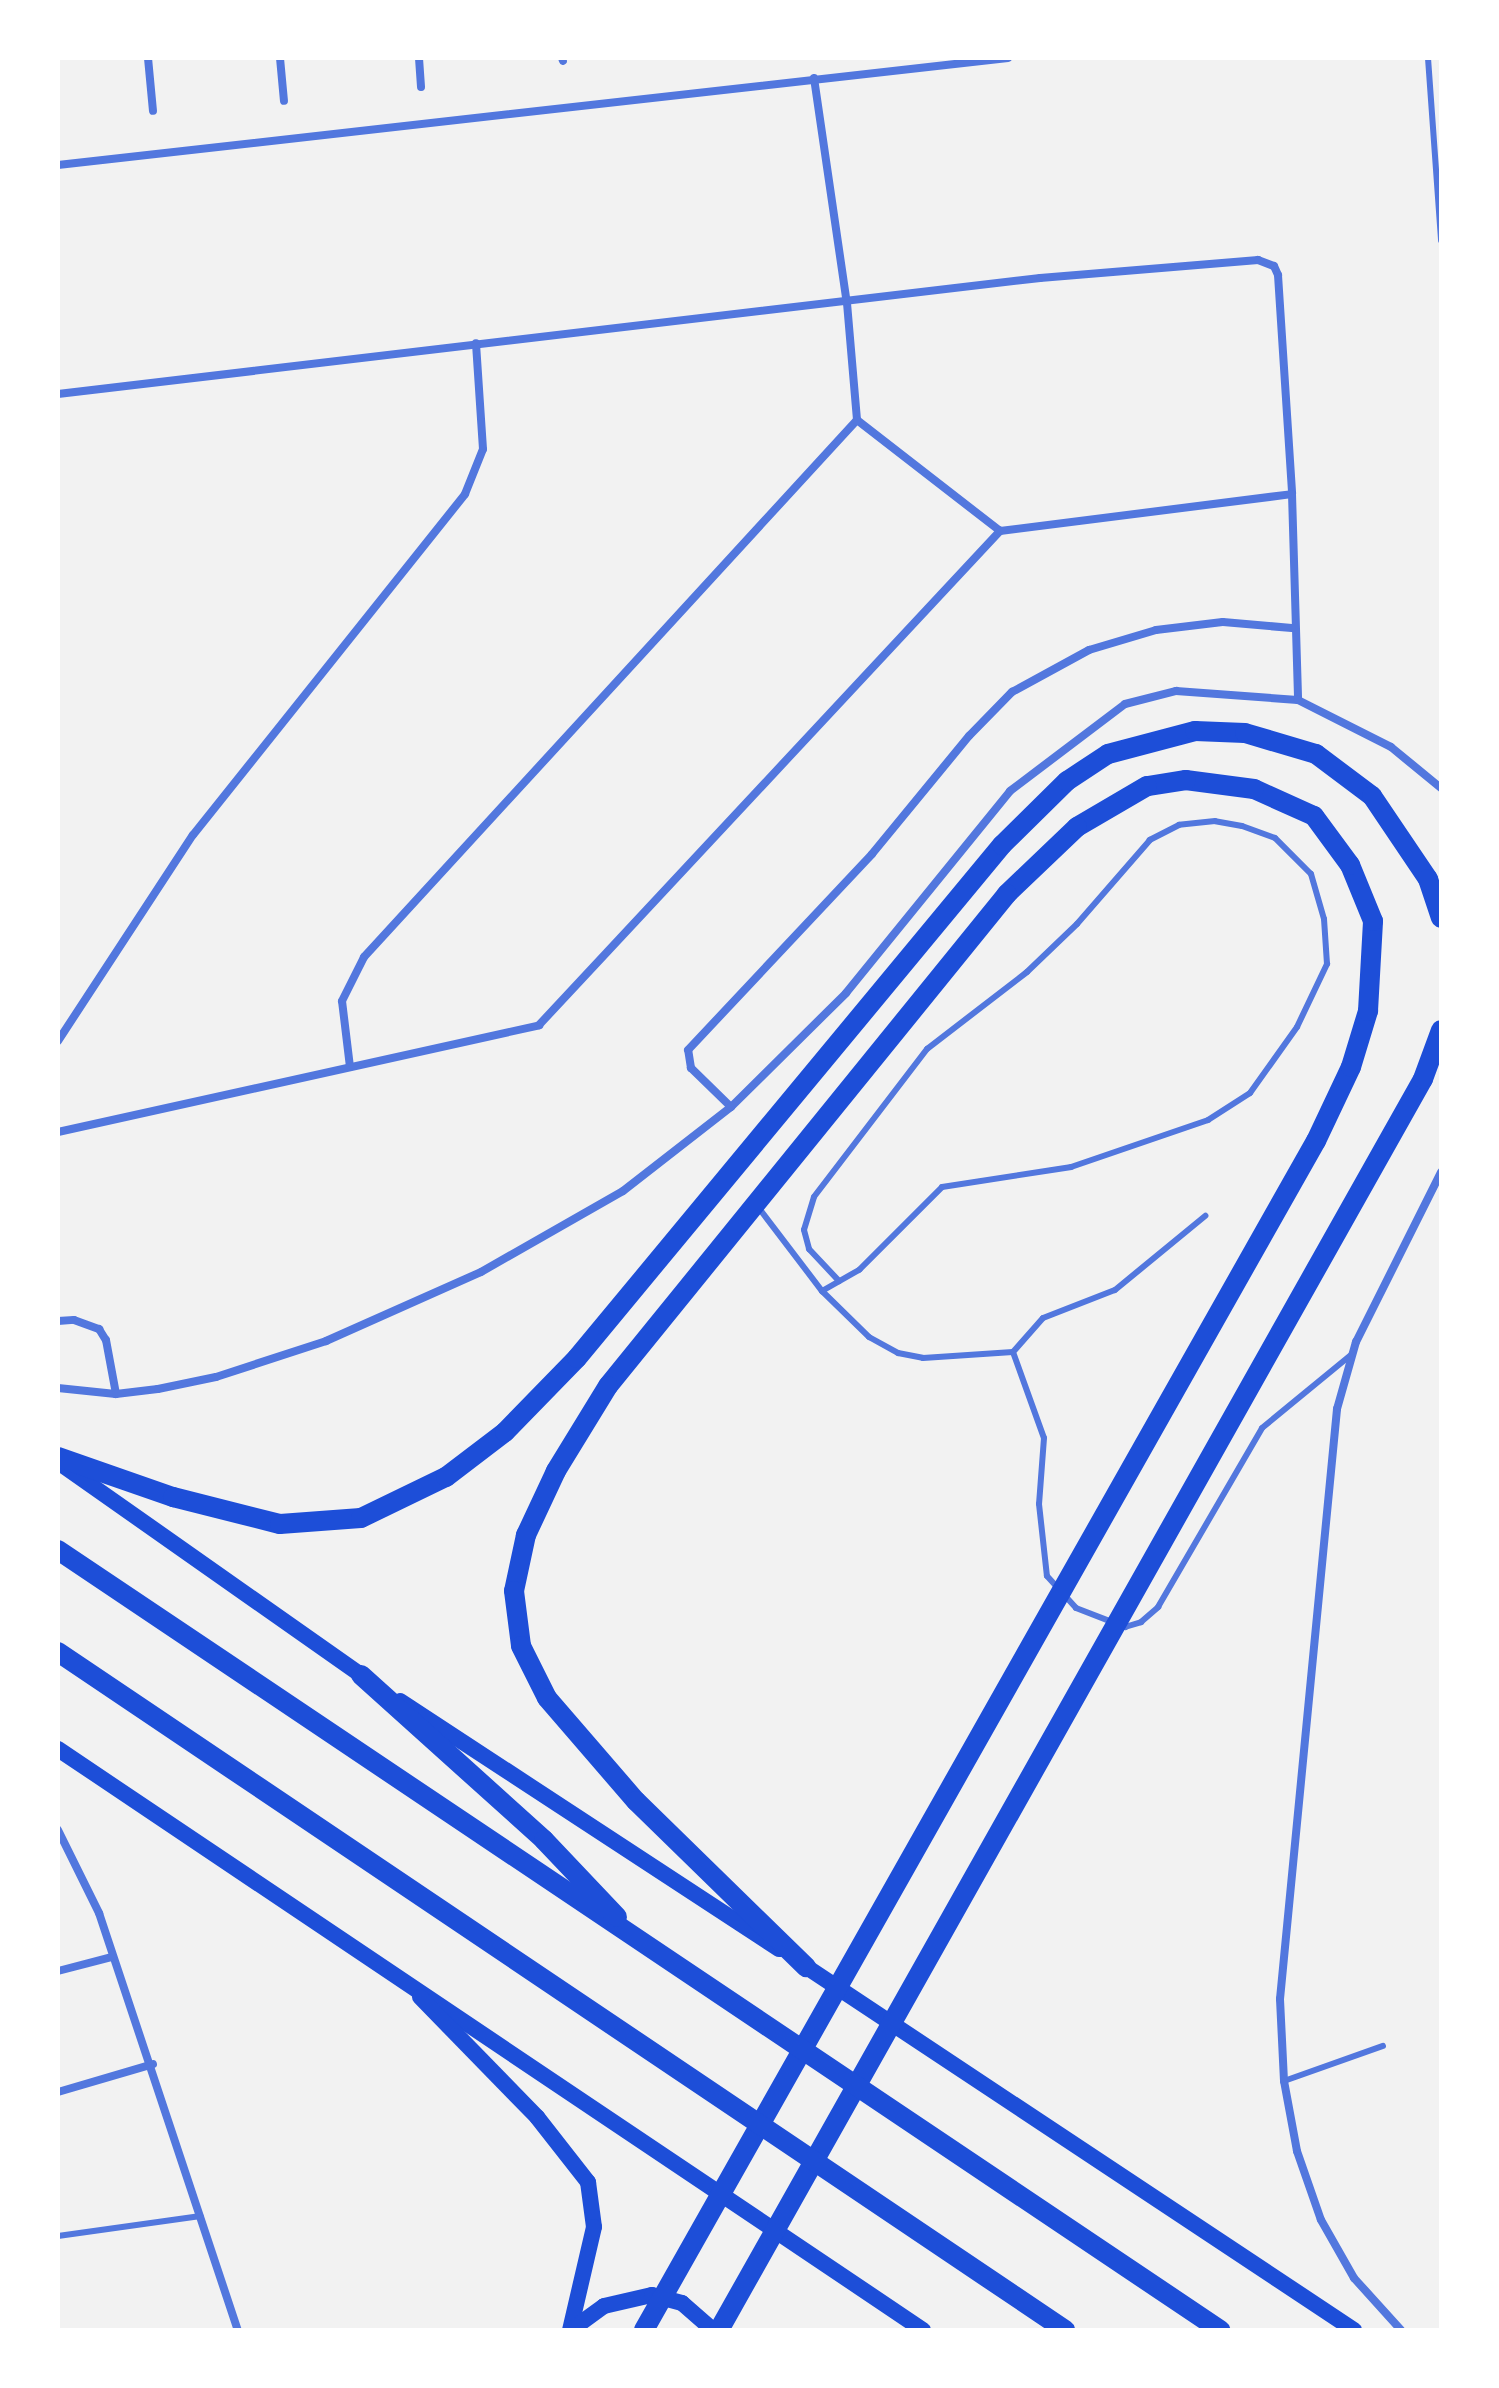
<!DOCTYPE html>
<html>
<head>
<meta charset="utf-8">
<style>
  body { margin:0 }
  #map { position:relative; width:1499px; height:2388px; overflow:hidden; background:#f2f2f2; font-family:"PT Sans",sans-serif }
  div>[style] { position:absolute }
  .service>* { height:6px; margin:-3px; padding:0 3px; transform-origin:3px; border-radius:3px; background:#5277de }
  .minor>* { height:8px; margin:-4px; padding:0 4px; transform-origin:4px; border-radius:4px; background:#5277de }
  .secondary>* { height:16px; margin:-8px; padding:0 8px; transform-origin:8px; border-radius:8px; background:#1d4ed8 }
  .primary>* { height:20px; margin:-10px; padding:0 10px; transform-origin:10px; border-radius:10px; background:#1d4ed8 }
  .trunk>* { height:20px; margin:-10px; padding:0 10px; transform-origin:10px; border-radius:10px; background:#1d4ed8 }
  span { translate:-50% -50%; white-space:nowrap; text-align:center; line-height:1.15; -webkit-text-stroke:8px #fff; paint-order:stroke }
  .frame { position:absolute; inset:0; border:60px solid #fff; pointer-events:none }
</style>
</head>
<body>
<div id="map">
  <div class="service">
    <i style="left:1428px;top:58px;width:183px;rotate:85.9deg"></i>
    <i style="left:758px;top:1207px;width:106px;rotate:52.7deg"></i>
    <i style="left:822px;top:1291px;width:66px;rotate:44.4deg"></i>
    <i style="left:869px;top:1337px;width:33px;rotate:29deg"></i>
    <i style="left:898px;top:1353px;width:25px;rotate:11deg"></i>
    <i style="left:923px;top:1358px;width:90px;rotate:-3.8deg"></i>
    <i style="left:1013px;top:1352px;width:45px;rotate:-48.6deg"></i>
    <i style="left:1043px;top:1318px;width:77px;rotate:-21.3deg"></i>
    <i style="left:1115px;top:1290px;width:117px;rotate:-39.4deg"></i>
    <i style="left:822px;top:1291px;width:43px;rotate:-29.6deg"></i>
    <i style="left:859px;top:1270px;width:117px;rotate:-45deg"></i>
    <i style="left:942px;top:1187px;width:131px;rotate:-8.8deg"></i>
    <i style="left:1071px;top:1167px;width:145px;rotate:-18.9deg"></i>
    <i style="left:1208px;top:1120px;width:50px;rotate:-32.7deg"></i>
    <i style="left:1250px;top:1093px;width:81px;rotate:-54.5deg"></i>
    <i style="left:1297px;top:1027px;width:70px;rotate:-64.5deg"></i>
    <i style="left:1327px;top:964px;width:45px;rotate:-93.8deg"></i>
    <i style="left:1324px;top:919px;width:47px;rotate:-106.1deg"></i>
    <i style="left:1311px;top:874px;width:51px;rotate:-135deg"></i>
    <i style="left:1275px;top:838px;width:35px;rotate:-160deg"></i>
    <i style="left:1242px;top:826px;width:27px;rotate:-170deg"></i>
    <i style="left:1215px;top:821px;width:36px;rotate:174deg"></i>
    <i style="left:1179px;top:825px;width:33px;rotate:153deg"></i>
    <i style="left:1150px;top:840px;width:111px;rotate:131deg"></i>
    <i style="left:1077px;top:924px;width:69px;rotate:136.2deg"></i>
    <i style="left:1027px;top:972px;width:126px;rotate:142.4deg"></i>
    <i style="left:927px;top:1049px;width:186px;rotate:127.4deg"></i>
    <i style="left:814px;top:1197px;width:34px;rotate:107deg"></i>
    <i style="left:804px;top:1230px;width:20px;rotate:75deg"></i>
    <i style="left:809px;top:1249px;width:44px;rotate:46.8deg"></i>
    <i style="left:1013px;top:1352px;width:91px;rotate:70.2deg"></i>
    <i style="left:1044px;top:1438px;width:66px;rotate:94.3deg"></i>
    <i style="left:1039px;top:1504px;width:72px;rotate:83.7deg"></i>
    <i style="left:1047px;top:1576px;width:43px;rotate:47.8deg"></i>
    <i style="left:1076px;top:1608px;width:53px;rotate:21.2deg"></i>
    <i style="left:1125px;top:1627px;width:17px;rotate:-17deg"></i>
    <i style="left:1141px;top:1622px;width:23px;rotate:-41deg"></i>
    <i style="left:1158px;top:1607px;width:207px;rotate:-59.8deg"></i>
    <i style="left:1262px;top:1428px;width:115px;rotate:-39.4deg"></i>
    <i style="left:1284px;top:2081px;width:105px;rotate:-19.5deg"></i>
    <i style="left:58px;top:2236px;width:144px;rotate:-8deg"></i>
  </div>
  <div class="minor">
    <i style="left:148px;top:58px;width:53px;rotate:84.6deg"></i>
    <i style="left:280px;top:58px;width:43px;rotate:84.7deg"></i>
    <i style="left:419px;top:58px;width:29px;rotate:86deg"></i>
    <i style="left:562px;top:58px;width:3px;rotate:72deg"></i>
    <i style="left:814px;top:78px;width:227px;rotate:81.7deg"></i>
    <i style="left:847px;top:303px;width:117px;rotate:85.1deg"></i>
    <i style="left:857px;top:420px;width:181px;rotate:37.8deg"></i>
    <i style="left:58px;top:165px;width:956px;rotate:-6.43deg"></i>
    <i style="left:58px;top:394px;width:989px;rotate:-6.74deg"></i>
    <i style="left:1040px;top:278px;width:219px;rotate:-4.7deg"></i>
    <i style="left:1258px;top:260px;width:17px;rotate:21deg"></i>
    <i style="left:1274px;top:266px;width:10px;rotate:66deg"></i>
    <i style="left:1278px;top:275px;width:219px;rotate:86.3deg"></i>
    <i style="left:1292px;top:494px;width:206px;rotate:88.3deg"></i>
    <i style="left:58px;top:1041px;width:246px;rotate:-56.8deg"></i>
    <i style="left:193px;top:835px;width:436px;rotate:-51.4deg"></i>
    <i style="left:465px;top:494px;width:48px;rotate:-68.2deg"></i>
    <i style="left:483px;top:449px;width:106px;rotate:-93.8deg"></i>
    <i style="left:350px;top:1067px;width:66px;rotate:-96.9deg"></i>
    <i style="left:342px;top:1001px;width:49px;rotate:-63.4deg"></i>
    <i style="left:364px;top:957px;width:729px;rotate:-47.45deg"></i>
    <i style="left:731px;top:1107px;width:56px;rotate:-135.7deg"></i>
    <i style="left:691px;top:1068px;width:18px;rotate:-99deg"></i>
    <i style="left:688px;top:1050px;width:269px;rotate:-46.8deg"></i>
    <i style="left:872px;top:854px;width:153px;rotate:-50.6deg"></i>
    <i style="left:969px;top:736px;width:62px;rotate:-45.7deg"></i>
    <i style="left:1012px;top:692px;width:88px;rotate:-28.6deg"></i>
    <i style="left:1089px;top:650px;width:70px;rotate:-16.6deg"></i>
    <i style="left:1156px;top:630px;width:67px;rotate:-6.8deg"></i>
    <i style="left:1223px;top:622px;width:69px;rotate:5deg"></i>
    <i style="left:58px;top:1132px;width:493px;rotate:-12.5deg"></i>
    <i style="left:539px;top:1025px;width:676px;rotate:-46.98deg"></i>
    <i style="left:1000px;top:531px;width:294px;rotate:-7.2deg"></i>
    <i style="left:58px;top:1321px;width:16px;rotate:-4deg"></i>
    <i style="left:74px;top:1320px;width:27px;rotate:20deg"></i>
    <i style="left:99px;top:1329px;width:13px;rotate:58deg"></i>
    <i style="left:106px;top:1340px;width:55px;rotate:79.5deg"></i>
    <i style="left:58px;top:1388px;width:58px;rotate:5.9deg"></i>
    <i style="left:116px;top:1394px;width:42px;rotate:-6.8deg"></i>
    <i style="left:158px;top:1389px;width:59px;rotate:-11.7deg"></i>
    <i style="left:216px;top:1377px;width:116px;rotate:-18.1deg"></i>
    <i style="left:326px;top:1341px;width:170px;rotate:-24deg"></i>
    <i style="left:481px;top:1272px;width:163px;rotate:-29.7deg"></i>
    <i style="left:623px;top:1191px;width:137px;rotate:-37.9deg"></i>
    <i style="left:731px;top:1107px;width:162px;rotate:-44.7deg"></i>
    <i style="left:846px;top:993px;width:260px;rotate:-50.9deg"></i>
    <i style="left:1010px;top:791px;width:144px;rotate:-37.1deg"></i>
    <i style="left:1125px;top:704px;width:53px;rotate:-14.3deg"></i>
    <i style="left:1176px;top:691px;width:122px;rotate:4.2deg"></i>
    <i style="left:1298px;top:700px;width:104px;rotate:26.8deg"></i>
    <i style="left:1391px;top:747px;width:65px;rotate:39.4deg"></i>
    <i style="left:58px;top:1830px;width:93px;rotate:63.7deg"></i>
    <i style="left:99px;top:1913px;width:440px;rotate:71.6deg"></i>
    <i style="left:58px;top:1971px;width:56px;rotate:-14.5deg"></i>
    <i style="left:58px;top:2092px;width:99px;rotate:-16.4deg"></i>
    <i style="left:1401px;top:2330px;width:70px;rotate:-132.1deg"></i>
    <i style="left:1354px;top:2278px;width:67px;rotate:-119.6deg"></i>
    <i style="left:1321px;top:2220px;width:73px;rotate:-109.2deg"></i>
    <i style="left:1297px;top:2151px;width:71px;rotate:-100.5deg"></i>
    <i style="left:1284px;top:2081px;width:82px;rotate:-92.8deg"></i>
    <i style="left:1280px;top:1999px;width:593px;rotate:-84.48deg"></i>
    <i style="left:1337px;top:1409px;width:70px;rotate:-74.2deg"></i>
    <i style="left:1356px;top:1342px;width:190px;rotate:-63.4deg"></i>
  </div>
  <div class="secondary">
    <i style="left:58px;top:1462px;width:383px;rotate:35.1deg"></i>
    <i style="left:400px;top:1701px;width:453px;rotate:33.2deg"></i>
    <i style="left:58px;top:1749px;width:1042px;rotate:33.89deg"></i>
    <i style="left:799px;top:1962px;width:666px;rotate:33.55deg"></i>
    <i style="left:420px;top:1997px;width:168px;rotate:45.7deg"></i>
    <i style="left:537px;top:2117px;width:83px;rotate:51.9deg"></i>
    <i style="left:588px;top:2182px;width:45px;rotate:82.4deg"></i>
    <i style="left:594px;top:2227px;width:106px;rotate:103.1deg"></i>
    <i style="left:571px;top:2330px;width:41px;rotate:-36deg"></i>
    <i style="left:604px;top:2306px;width:49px;rotate:-12.9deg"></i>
    <i style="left:652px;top:2295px;width:31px;rotate:15deg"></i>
    <i style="left:682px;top:2303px;width:41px;rotate:41.1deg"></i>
  </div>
  <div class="primary">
    <i style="left:58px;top:1457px;width:122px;rotate:19.2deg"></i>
    <i style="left:173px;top:1497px;width:110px;rotate:14.2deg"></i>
    <i style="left:280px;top:1524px;width:81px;rotate:-4.2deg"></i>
    <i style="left:361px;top:1518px;width:94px;rotate:-25.8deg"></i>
    <i style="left:446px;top:1477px;width:74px;rotate:-37.3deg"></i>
    <i style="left:505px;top:1432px;width:103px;rotate:-45.8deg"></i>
    <i style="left:577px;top:1358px;width:666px;rotate:-50.36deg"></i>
    <i style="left:1002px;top:845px;width:91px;rotate:-44.6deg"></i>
    <i style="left:1067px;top:781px;width:49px;rotate:-33.4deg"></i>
    <i style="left:1108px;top:754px;width:90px;rotate:-14.8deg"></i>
    <i style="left:1195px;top:731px;width:50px;rotate:2.3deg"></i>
    <i style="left:1245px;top:733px;width:74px;rotate:16.5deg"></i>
    <i style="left:1316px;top:754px;width:70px;rotate:36.9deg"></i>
    <i style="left:1372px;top:796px;width:100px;rotate:56deg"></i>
    <i style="left:1428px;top:879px;width:41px;rotate:71.6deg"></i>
    <i style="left:644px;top:2330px;width:1366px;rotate:-60.53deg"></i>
    <i style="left:1316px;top:1141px;width:82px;rotate:-64.7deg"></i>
    <i style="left:1351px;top:1067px;width:59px;rotate:-73.1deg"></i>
    <i style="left:1368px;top:1011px;width:90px;rotate:-86.8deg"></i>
    <i style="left:1373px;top:921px;width:61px;rotate:-112.3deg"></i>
    <i style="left:1350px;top:865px;width:61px;rotate:-126.3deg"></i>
    <i style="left:1314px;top:816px;width:66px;rotate:-155.8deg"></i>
    <i style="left:1254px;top:789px;width:69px;rotate:-172.5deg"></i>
    <i style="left:1186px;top:780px;width:39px;rotate:171deg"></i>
    <i style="left:1147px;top:786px;width:81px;rotate:149.6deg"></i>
    <i style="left:1077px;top:827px;width:97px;rotate:136.3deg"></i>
    <i style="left:1007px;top:894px;width:633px;rotate:129.04deg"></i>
    <i style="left:608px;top:1386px;width:100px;rotate:121.5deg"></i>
    <i style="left:556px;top:1471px;width:71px;rotate:115.1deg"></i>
    <i style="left:526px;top:1535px;width:57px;rotate:102.1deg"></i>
    <i style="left:514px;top:1591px;width:55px;rotate:82.7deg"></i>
    <i style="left:521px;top:1646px;width:58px;rotate:63.4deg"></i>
    <i style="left:547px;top:1698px;width:136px;rotate:49.2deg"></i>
    <i style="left:636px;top:1801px;width:238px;rotate:44.3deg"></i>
    <i style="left:719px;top:2330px;width:1435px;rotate:-60.63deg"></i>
    <i style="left:1423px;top:1079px;width:52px;rotate:-69.8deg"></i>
  </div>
  <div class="trunk">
    <i style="left:58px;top:1550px;width:1400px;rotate:33.87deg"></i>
    <i style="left:58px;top:1652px;width:1214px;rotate:33.95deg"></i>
    <i style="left:361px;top:1675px;width:246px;rotate:42deg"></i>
    <i style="left:544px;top:1840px;width:106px;rotate:46.5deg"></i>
  </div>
  <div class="frame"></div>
</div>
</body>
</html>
